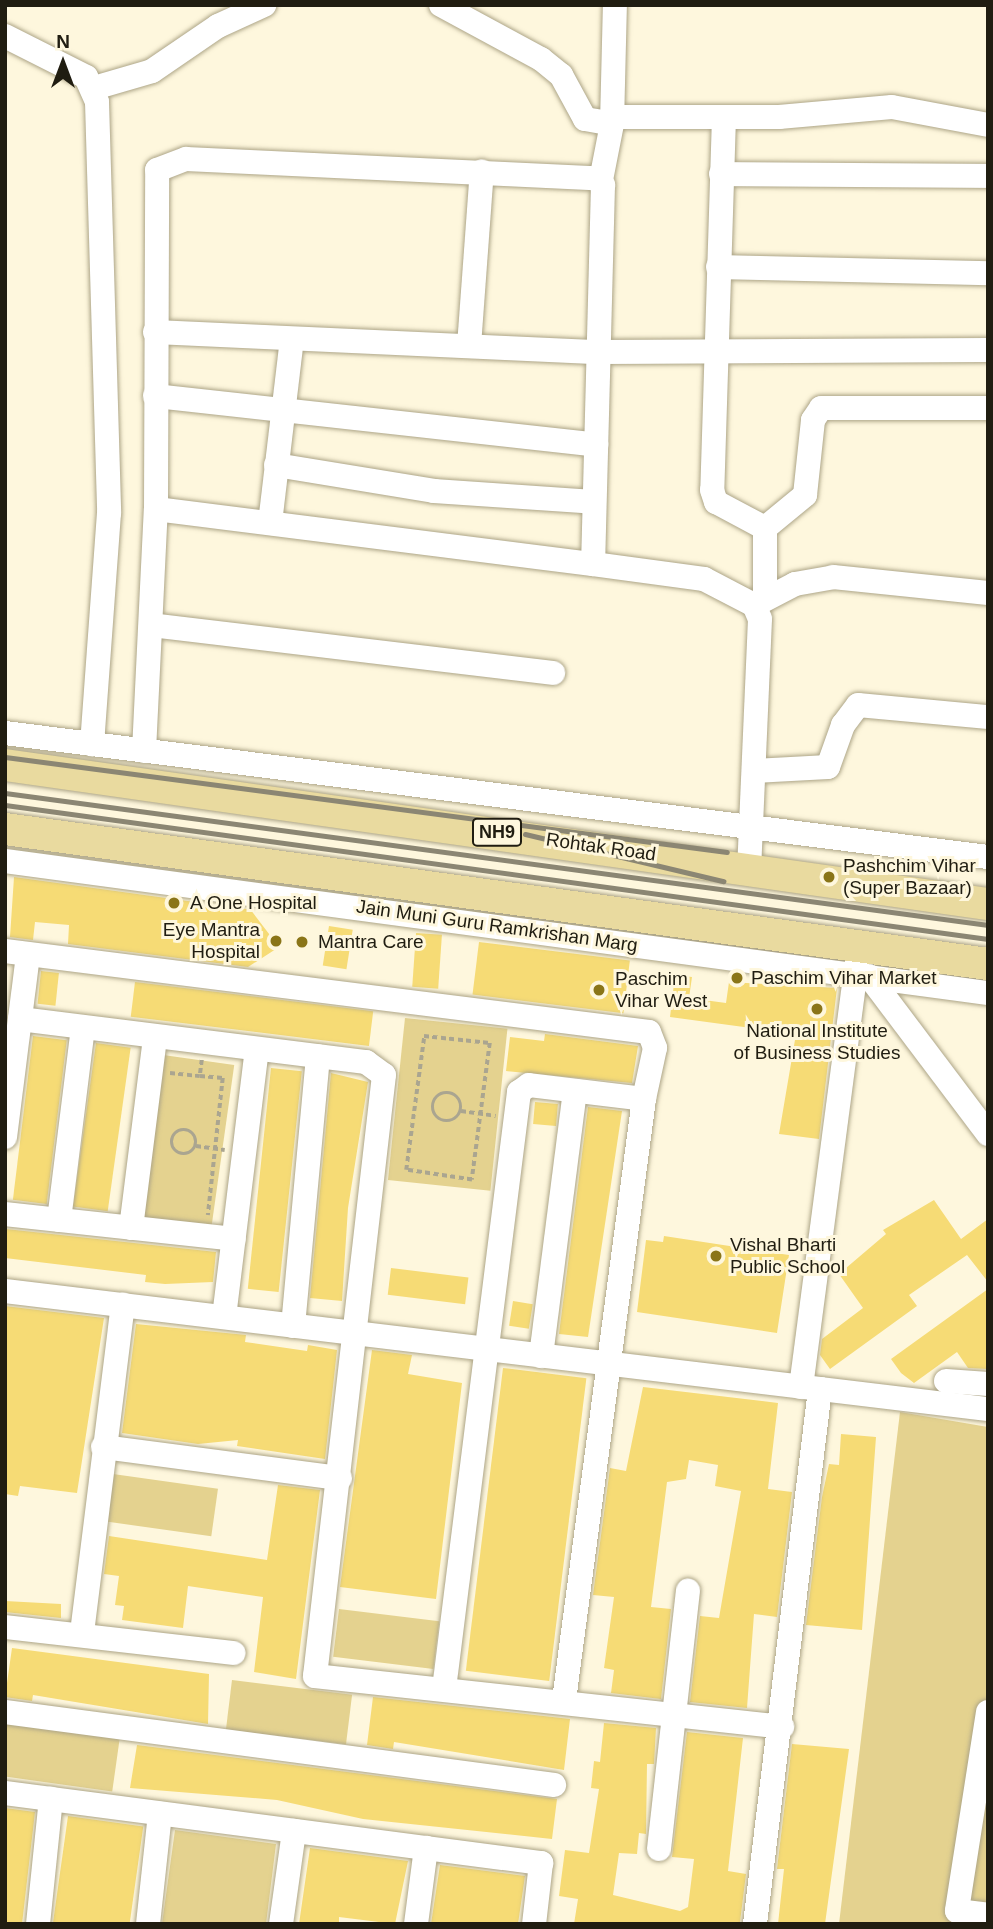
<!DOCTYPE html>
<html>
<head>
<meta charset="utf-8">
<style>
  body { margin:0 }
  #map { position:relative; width:993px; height:1929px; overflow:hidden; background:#fef7dd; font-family:Arial,sans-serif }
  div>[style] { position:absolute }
  .green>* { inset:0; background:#e4d28f; transform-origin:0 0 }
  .building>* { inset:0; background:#f6db75; transform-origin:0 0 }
  .path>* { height:3.5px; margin-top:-1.75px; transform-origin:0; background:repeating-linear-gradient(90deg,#aaa590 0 5px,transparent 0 8.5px) }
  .path>.ring { margin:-1.75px; padding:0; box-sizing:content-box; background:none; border:3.5px solid #aaa590; border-radius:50% }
  .roads { filter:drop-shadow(0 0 2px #ada587) drop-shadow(0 0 2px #ada587) }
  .minor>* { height:24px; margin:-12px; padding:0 12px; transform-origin:12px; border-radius:12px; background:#fff }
  .major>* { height:32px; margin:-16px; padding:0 16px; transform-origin:16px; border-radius:16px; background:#e9da9f }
  .rail>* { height:5px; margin:-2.5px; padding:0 2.5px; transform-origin:2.5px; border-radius:2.5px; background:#8b8673 }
  .dots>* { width:19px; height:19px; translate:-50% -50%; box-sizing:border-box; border:4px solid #fef7dd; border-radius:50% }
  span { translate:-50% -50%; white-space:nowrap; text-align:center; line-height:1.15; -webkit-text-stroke:6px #fef7dd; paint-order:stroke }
  .shield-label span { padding:2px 5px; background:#fef7dd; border:2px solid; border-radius:5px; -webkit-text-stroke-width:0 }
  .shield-label { font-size:18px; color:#201d11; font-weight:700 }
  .street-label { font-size:19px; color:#201d11 }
  .poi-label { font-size:19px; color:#201d11 }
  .left { translate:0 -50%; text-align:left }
  .right { translate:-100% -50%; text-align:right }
  .frame { position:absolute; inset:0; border:7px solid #201d11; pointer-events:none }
  .north { position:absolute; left:28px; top:28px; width:70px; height:70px; -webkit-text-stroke:5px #fef7dd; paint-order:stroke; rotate:0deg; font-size:19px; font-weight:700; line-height:28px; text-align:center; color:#201d11 }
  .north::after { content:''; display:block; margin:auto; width:24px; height:32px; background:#201d11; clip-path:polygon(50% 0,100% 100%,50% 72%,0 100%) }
</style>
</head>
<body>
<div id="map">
  <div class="green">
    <i style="left:405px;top:1018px;width:103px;height:163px;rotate:6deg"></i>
    <i style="left:156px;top:1054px;width:79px;height:167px;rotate:8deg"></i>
    <i style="clip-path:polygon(900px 1412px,988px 1427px,988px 1924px,839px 1924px)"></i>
    <i style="left:113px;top:1474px;width:106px;height:48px;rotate:8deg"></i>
    <i style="left:339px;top:1609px;width:101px;height:48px;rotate:7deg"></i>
    <i style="left:232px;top:1680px;width:121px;height:50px;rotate:7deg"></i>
    <i style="left:5px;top:1721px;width:116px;height:55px;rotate:8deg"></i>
    <i style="clip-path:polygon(175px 1830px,276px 1844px,266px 1924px,162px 1924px)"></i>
  </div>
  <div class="building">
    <i style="clip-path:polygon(14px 877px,195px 902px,194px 907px,250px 909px,279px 947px,248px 967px,68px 944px,69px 925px,35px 922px,33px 940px,10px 937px)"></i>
    <i style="left:329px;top:926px;width:24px;height:40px;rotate:9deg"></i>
    <i style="left:416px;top:933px;width:26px;height:54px;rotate:4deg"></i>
    <i style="left:479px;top:942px;width:152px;height:53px;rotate:7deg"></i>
    <i style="left:41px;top:971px;width:18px;height:33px;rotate:6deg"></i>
    <i style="clip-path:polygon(675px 975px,692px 977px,689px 998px,726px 1003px,729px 982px,837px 988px,819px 1139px,779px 1134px,796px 1034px,670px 1017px)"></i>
    <i style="left:135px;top:982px;width:240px;height:35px;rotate:7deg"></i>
    <i style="clip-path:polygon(545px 1034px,638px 1046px,632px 1083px,506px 1071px,510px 1037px,544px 1041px)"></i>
    <i style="left:33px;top:1036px;width:34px;height:165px;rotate:7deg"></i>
    <i style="left:96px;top:1043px;width:35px;height:165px;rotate:8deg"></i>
    <i style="left:271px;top:1068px;width:31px;height:222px;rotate:6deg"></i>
    <i style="clip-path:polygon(331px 1073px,368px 1082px,348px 1208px,342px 1301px,310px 1298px)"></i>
    <i style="left:535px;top:1102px;width:23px;height:22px;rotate:5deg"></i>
    <i style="clip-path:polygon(588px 1107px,622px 1111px,588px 1337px,559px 1334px)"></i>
    <i style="clip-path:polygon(934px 1200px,961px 1239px,988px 1219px,988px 1282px,967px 1255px,909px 1295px,917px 1306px,830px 1369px,820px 1355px,822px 1339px,863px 1308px,839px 1274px,886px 1234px,883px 1230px)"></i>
    <i style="clip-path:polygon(6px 1229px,216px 1252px,213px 1282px,165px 1284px,145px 1282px,146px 1275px,5px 1258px)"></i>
    <i style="clip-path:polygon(664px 1236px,789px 1255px,777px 1333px,637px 1312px,646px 1240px,663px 1242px)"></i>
    <i style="left:391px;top:1268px;width:78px;height:27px;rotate:7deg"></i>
    <i style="clip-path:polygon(988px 1289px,988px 1369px,968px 1368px,957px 1352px,914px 1383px,901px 1373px,891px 1359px)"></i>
    <i style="left:513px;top:1301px;width:20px;height:25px;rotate:9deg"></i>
    <i style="clip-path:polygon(5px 1306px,104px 1318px,77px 1493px,20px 1486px,18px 1496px,5px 1494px)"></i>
    <i style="clip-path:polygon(136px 1324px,246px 1335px,245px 1342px,307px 1351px,308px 1345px,337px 1350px,325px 1459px,237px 1446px,238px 1440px,198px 1444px,122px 1433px)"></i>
    <i style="clip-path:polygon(372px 1350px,412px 1355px,408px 1374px,462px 1383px,436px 1599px,340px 1587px)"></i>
    <i style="left:503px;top:1368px;width:84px;height:305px;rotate:7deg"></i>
    <i style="clip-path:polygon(643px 1387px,778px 1403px,768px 1489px,792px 1492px,777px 1617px,754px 1614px,747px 1708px,690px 1702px,700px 1616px,719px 1618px,741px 1491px,715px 1486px,718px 1465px,689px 1460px,686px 1479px,667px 1482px,651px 1607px,671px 1609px,661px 1699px,611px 1693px,614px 1670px,604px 1668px,614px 1597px,593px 1595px,610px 1468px,626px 1471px)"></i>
    <i style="clip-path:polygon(841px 1434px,876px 1437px,862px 1630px,806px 1625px,822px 1497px,829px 1464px,839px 1465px)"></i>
    <i style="clip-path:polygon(278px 1485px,320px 1490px,296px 1679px,254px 1672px,263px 1597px,188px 1586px,183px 1628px,122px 1620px,124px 1606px,115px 1605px,119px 1576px,104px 1574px,109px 1536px,267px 1560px)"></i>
    <i style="clip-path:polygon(5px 1601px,61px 1604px,61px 1618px,5px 1612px)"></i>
    <i style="clip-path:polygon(12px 1648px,209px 1674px,208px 1724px,33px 1695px,32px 1701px,5px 1697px)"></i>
    <i style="clip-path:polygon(373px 1697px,570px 1719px,564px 1770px,394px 1742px,393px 1749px,367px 1745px)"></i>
    <i style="clip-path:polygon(604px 1723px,656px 1728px,654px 1764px,647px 1764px,646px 1834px,639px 1833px,637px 1854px,619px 1853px,613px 1895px,680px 1911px,688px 1907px,694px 1859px,672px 1857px,687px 1732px,743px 1738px,728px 1871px,746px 1874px,740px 1922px,574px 1924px,578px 1899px,559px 1896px,565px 1850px,589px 1853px,599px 1789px,591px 1788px,594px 1761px,600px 1762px)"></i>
    <i style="clip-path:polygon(792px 1744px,849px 1749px,825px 1924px,778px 1924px,784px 1869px,777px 1869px)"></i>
    <i style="clip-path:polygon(137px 1745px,557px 1799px,552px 1839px,363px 1819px,277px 1800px,130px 1788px)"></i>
    <i style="clip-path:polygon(5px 1808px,35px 1812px,22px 1924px,5px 1924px)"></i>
    <i style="left:68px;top:1816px;width:76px;height:109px;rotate:8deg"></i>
    <i style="clip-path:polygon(310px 1848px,408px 1861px,395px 1924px,339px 1917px,339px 1924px,299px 1924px)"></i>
    <i style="clip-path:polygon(440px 1865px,525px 1876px,518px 1924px,431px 1924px)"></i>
  </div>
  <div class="path">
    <i style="left:424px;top:1036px;width:66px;rotate:6.1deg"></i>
    <i style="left:490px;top:1043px;width:138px;rotate:97.5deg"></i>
    <i style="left:472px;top:1180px;width:67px;rotate:-171.4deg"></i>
    <i style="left:406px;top:1170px;width:135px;rotate:-82.3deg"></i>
    <i style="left:202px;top:1060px;width:16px;rotate:97deg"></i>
    <i style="left:200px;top:1076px;width:23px;rotate:5deg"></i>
    <i style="left:223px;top:1078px;width:138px;rotate:96.2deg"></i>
    <i style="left:170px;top:1073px;width:30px;rotate:6deg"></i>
    <i class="ring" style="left:433px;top:1093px;width:24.5px;height:24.5px"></i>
    <i style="left:461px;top:1111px;width:35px;rotate:8deg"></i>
    <i class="ring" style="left:172px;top:1130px;width:20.5px;height:20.5px"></i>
    <i style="left:196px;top:1146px;width:29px;rotate:8deg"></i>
  </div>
  <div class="roads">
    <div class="minor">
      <i style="left:441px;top:5px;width:114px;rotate:28.4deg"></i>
      <i style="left:541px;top:59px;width:26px;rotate:39deg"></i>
      <i style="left:561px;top:75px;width:50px;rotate:61.4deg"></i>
      <i style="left:585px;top:119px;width:27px;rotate:10deg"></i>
      <i style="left:5px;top:36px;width:91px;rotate:26.8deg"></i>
      <i style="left:86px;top:77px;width:27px;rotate:66deg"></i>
      <i style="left:97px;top:102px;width:411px;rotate:88.3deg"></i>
      <i style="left:109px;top:513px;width:232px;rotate:94.2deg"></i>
      <i style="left:94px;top:88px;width:60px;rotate:-16.3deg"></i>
      <i style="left:152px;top:71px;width:80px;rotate:-34.3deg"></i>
      <i style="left:218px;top:26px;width:51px;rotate:-24.5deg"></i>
      <i style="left:612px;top:117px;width:167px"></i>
      <i style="left:779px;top:117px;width:113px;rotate:-5.1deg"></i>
      <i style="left:892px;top:107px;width:98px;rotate:10.6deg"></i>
      <i style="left:724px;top:117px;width:373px;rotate:91.8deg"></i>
      <i style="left:712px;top:490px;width:13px;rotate:72deg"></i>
      <i style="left:716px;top:502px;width:55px;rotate:28deg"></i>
      <i style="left:765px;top:528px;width:71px;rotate:90deg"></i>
      <i style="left:721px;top:174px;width:267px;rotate:0.4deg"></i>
      <i style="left:601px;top:180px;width:57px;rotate:-78.9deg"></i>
      <i style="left:612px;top:124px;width:119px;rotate:-88.6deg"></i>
      <i style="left:718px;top:267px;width:270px;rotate:1.3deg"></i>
      <i style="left:155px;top:332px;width:444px;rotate:2.6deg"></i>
      <i style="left:599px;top:352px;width:389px;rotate:-0.3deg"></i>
      <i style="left:469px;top:346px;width:175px;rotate:-85.8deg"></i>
      <i style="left:155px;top:396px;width:444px;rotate:6.3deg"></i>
      <i style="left:276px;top:465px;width:160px;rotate:9.3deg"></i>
      <i style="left:434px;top:491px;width:160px;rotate:3.9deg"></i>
      <i style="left:156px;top:509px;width:440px;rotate:7.2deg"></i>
      <i style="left:270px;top:523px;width:185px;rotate:-83.2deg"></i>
      <i style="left:765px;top:528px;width:52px;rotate:-39.5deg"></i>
      <i style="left:805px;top:495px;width:75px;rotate:-83.9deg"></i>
      <i style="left:813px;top:420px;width:14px;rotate:-56deg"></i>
      <i style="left:821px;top:408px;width:167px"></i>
      <i style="left:755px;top:605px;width:45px;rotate:-27.7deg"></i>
      <i style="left:795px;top:584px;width:39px;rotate:-10deg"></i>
      <i style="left:833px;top:577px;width:156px;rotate:5.9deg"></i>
      <i style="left:151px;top:625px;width:405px;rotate:6.8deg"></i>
      <i style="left:5px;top:733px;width:991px;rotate:7.19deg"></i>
      <i style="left:144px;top:751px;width:242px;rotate:-87.2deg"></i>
      <i style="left:156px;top:509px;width:339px;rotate:-89.8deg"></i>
      <i style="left:157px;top:170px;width:31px;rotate:-21deg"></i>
      <i style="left:186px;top:159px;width:409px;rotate:2.7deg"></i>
      <i style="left:595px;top:178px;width:11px;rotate:41deg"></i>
      <i style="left:603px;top:185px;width:379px;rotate:91.5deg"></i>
      <i style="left:593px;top:564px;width:112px;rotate:7.7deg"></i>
      <i style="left:704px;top:579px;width:56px;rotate:27.5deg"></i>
      <i style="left:754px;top:605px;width:15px;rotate:67deg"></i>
      <i style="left:760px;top:619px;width:249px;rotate:92.5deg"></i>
      <i style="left:754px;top:771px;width:74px;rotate:-3.1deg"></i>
      <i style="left:828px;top:767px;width:45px;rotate:-70.3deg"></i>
      <i style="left:843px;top:725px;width:25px;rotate:-53deg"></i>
      <i style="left:858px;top:705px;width:131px;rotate:5.3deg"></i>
      <i style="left:5px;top:861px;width:992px;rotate:7.65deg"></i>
      <i style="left:5px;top:951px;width:649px;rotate:7.17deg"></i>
      <i style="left:649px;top:1032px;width:17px;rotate:69deg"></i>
      <i style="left:655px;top:1048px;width:52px;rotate:102.2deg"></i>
      <i style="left:869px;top:976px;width:198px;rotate:53deg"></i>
      <i style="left:20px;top:1019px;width:349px;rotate:7.1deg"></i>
      <i style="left:366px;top:1062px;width:22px;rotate:36deg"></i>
      <i style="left:384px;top:1075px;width:605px;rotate:96.55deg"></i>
      <i style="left:315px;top:1676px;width:470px;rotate:6.2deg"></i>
      <i style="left:5px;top:1137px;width:184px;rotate:-82.8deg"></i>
      <i style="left:5px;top:1214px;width:230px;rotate:6.2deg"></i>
      <i style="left:59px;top:1220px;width:193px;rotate:-82.9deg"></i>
      <i style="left:131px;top:1228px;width:192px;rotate:-82.8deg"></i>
      <i style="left:5px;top:1291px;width:990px;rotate:6.85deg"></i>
      <i style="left:224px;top:1317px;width:269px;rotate:-83deg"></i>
      <i style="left:293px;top:1326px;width:271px;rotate:-84.7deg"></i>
      <i style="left:541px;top:1356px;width:267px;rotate:-82.7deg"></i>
      <i style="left:946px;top:1381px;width:42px;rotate:4.1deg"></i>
      <i style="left:801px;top:1387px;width:430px;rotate:-82.5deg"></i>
      <i style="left:103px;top:1447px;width:239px;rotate:7.5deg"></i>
      <i style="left:5px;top:1627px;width:230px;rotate:6.5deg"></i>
      <i style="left:82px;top:1633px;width:331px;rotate:-82.9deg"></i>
      <i style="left:444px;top:1689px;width:602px;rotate:-82.84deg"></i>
      <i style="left:519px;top:1092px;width:12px;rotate:-35deg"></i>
      <i style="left:529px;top:1085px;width:116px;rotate:6.9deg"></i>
      <i style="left:644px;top:1099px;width:606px;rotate:97.58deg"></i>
      <i style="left:5px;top:1712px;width:554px;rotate:7.57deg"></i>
      <i style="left:988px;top:1712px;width:201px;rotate:98.9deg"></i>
      <i style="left:957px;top:1911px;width:31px;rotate:7deg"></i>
      <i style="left:5px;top:1793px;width:541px;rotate:7.44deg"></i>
      <i style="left:541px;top:1863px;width:61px;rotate:96.5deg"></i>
      <i style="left:659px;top:1849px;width:260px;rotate:-83.6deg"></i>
      <i style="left:38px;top:1924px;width:126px;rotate:-84.1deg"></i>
      <i style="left:148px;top:1924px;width:111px;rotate:-83.8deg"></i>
      <i style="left:281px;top:1924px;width:94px;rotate:-82deg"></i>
      <i style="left:416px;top:1924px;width:77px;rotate:-82.5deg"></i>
      <i style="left:755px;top:1924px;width:539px;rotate:-83.07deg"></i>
    </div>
    <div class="major">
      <i style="left:5px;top:765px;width:993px;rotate:8.05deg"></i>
      <i style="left:5px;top:829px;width:992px;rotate:7.82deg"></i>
    </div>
  </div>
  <div class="rail">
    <i style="left:5px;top:757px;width:728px;rotate:7.5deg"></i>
    <i style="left:5px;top:793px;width:992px;rotate:7.65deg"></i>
    <i style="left:5px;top:805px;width:992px;rotate:7.76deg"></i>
    <i style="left:525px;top:834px;width:204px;rotate:13.4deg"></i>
  </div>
  <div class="dots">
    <i style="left:829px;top:877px;background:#8a7518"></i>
    <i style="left:174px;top:903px;background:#8a7518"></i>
    <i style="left:276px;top:941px;background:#8a7518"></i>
    <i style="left:302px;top:942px;background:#8a7518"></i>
    <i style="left:737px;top:978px;background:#8a7518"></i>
    <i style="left:599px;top:990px;background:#8a7518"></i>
    <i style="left:817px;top:1009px;background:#8a7518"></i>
    <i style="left:716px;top:1256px;background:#8a7518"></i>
  </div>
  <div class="shield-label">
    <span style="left:497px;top:832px">NH9</span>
  </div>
  <div class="street-label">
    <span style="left:601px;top:847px;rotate:8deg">Rohtak Road</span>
    <span style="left:497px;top:926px;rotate:8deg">Jain Muni Guru Ramkrishan Marg</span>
  </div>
  <div class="poi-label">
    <span class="left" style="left:843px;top:877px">Pashchim Vihar<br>(Super Bazaar)</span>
    <span class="left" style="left:190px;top:903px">A One Hospital</span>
    <span class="right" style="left:260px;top:941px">Eye Mantra<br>Hospital</span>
    <span class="left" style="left:318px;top:942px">Mantra Care</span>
    <span class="left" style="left:751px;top:978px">Paschim Vihar Market</span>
    <span class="left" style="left:615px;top:990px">Paschim<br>Vihar West</span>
    <span style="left:817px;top:1042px">National Institute<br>of Business Studies</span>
    <span class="left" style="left:730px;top:1256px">Vishal Bharti<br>Public School</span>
  </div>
  <div class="frame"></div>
  <div class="north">N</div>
</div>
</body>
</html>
